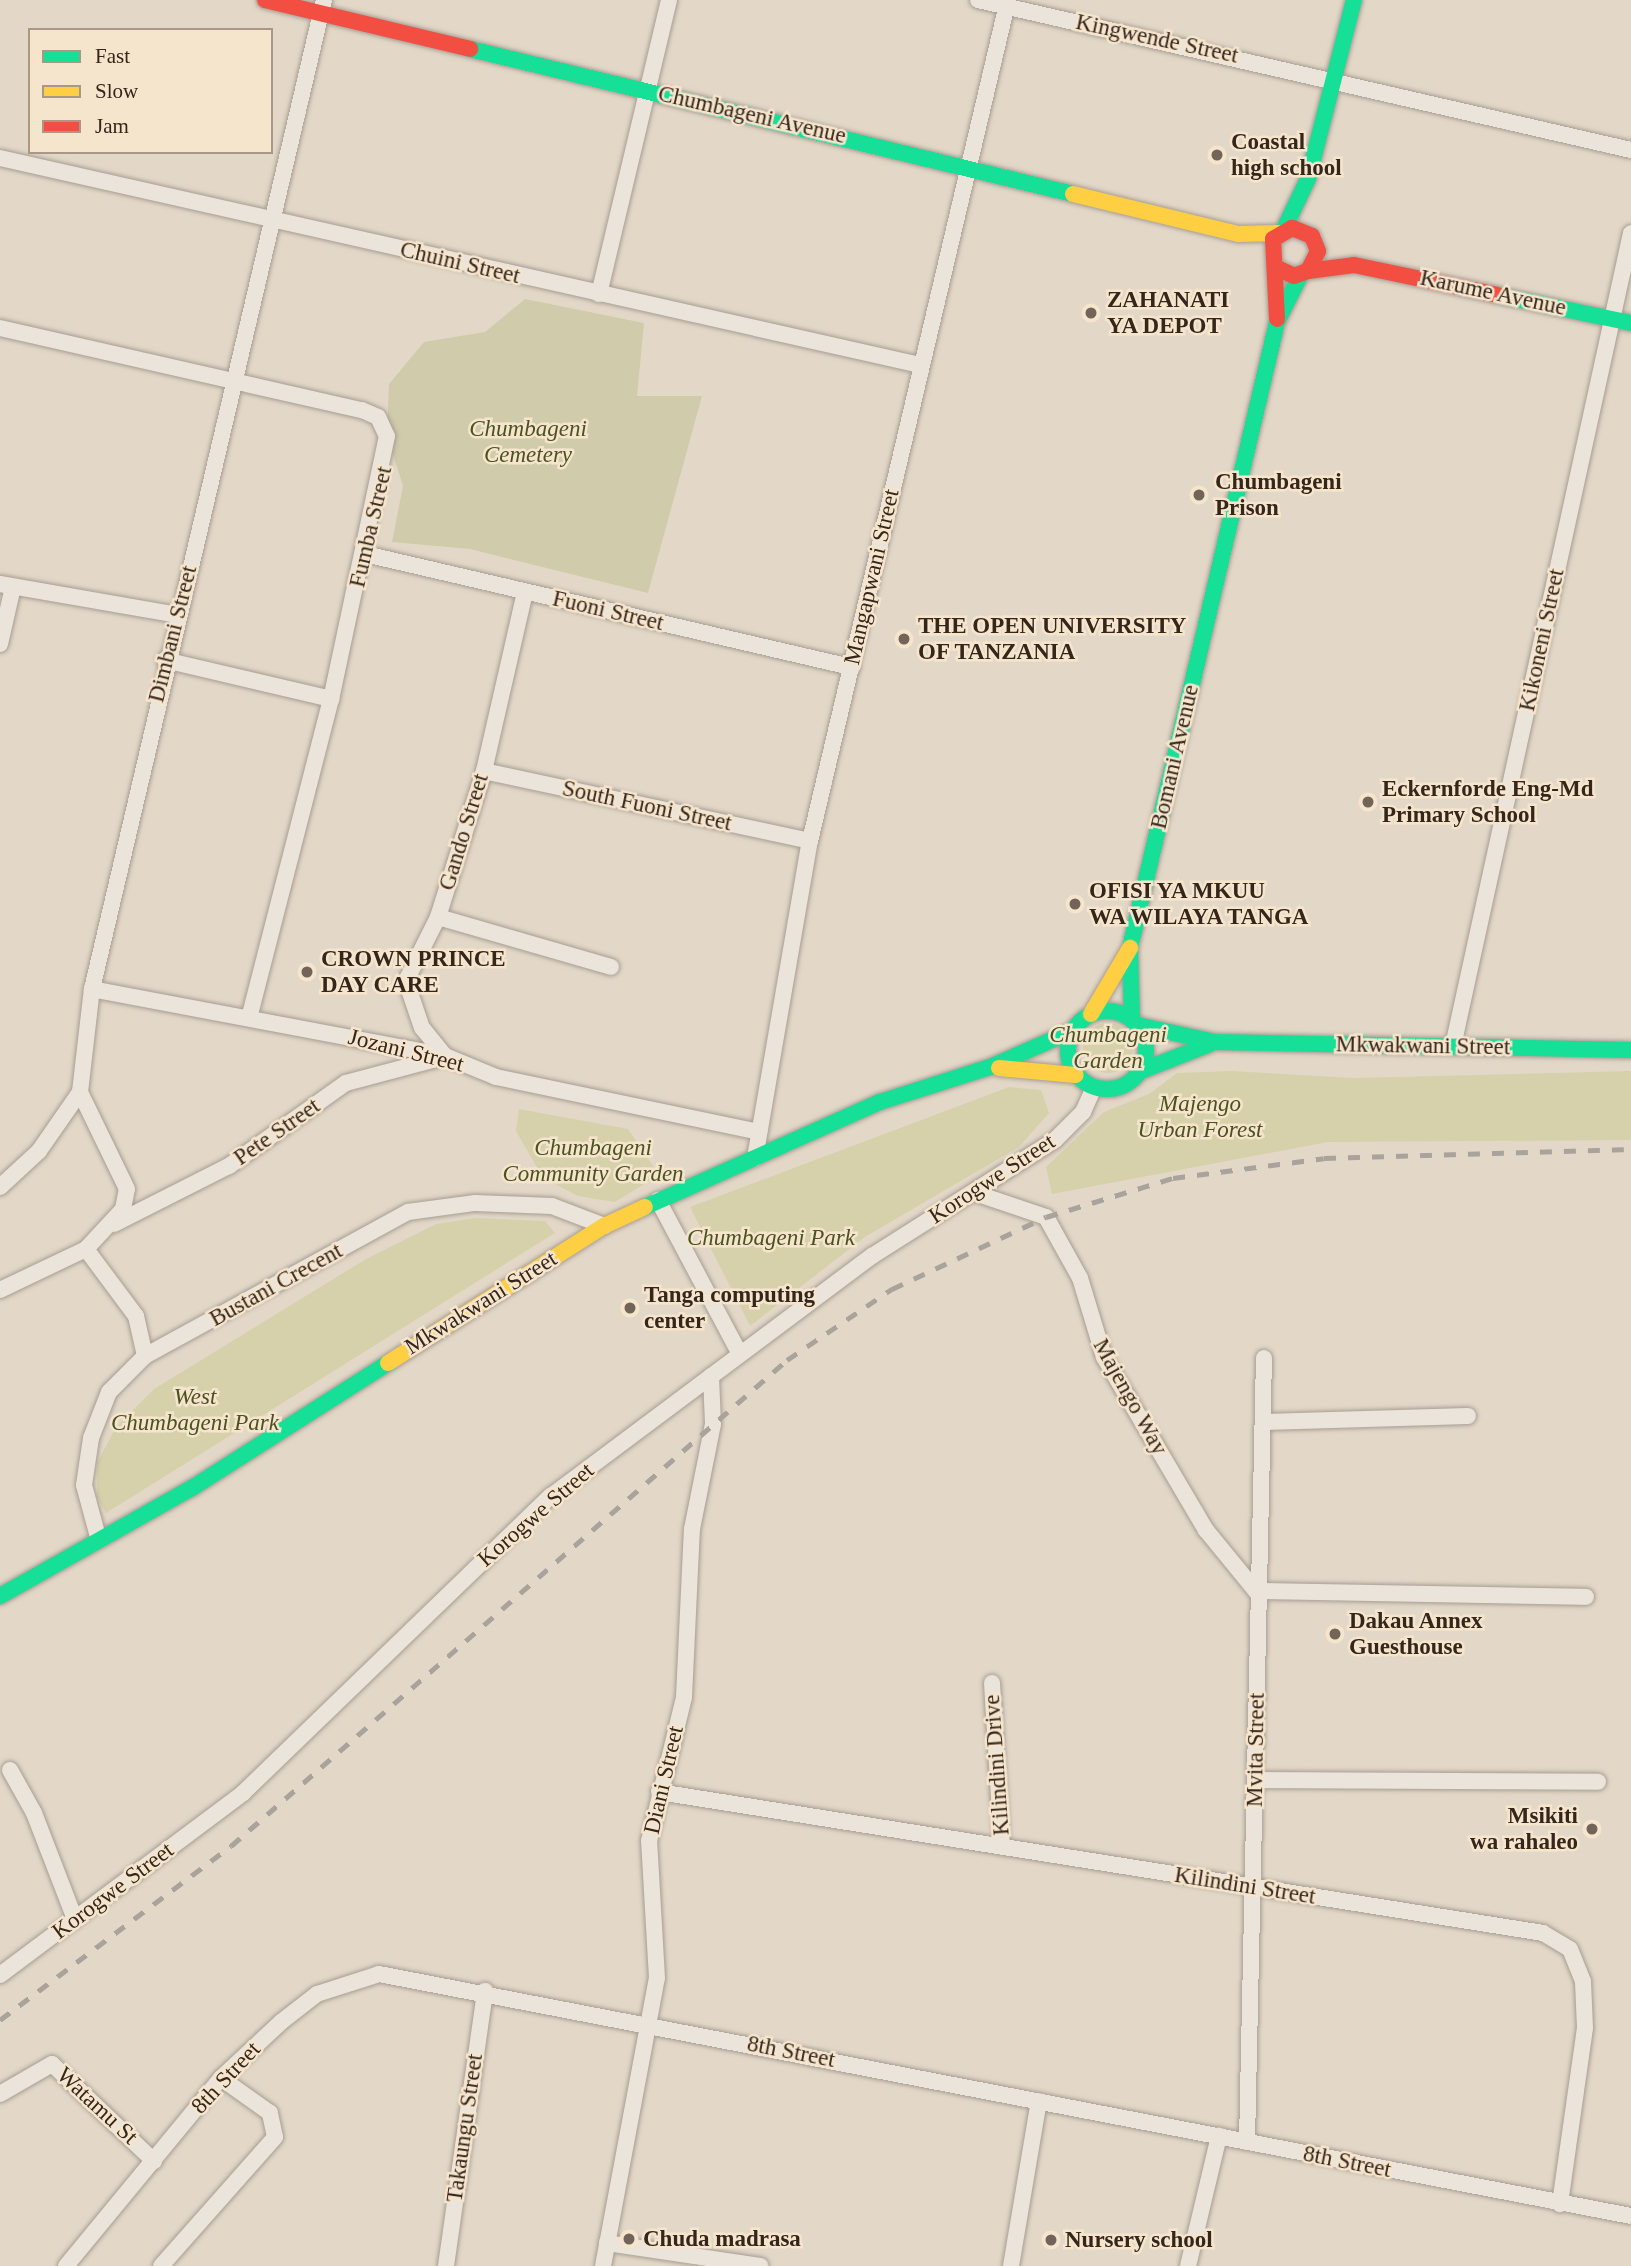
<!DOCTYPE html>
<html>
<head>
<meta charset="utf-8">
<style>
  body { margin:0 }
  #map { position:relative; width:1631px; height:2266px; overflow:hidden; background:#e3d8c8; font-family:Georgia,serif }
  div>[style] { position:absolute }
  .green>* { inset:0; background:#d6d1aa }
  .round { border-radius:50% }
  .cemetery>* { inset:0; background:#d0cbaa }
  .roads { filter:drop-shadow(0 0 2px #a79d92) drop-shadow(0 0 2px #a79d92) }
  .street>* { height:16px; margin:-8px; padding:0 8px; transform-origin:8px; border-radius:8px; background:#ebe4da }
  .fast>* { height:16px; margin:-8px; padding:0 8px; transform-origin:8px; border-radius:8px; background:#16e098 }
  .fast>.ring { margin:-8px; padding:0; box-sizing:content-box; background:none; border:16px solid #16e098; border-radius:50% }
  .slow>* { height:16px; margin:-8px; padding:0 8px; transform-origin:8px; border-radius:8px; background:#ffcf43 }
  .jam>* { height:16px; margin:-8px; padding:0 8px; transform-origin:8px; border-radius:8px; background:#f24e42 }
  .rail>* { height:5px; margin-top:-2.5px; transform-origin:0; background:repeating-linear-gradient(90deg,#aaa39b 0 12px,transparent 0 24px) }
  .dots>* { width:19px; height:19px; translate:-50% -50%; box-sizing:border-box; border:4px solid #f6e5cd; border-radius:50% }
  span { translate:-50% -50%; white-space:nowrap; text-align:center; line-height:1.15; -webkit-text-stroke:5px #f6e5cd; paint-order:stroke }
  .street-label { font-size:23px; color:#35251b }
  .poi-label { font-size:23px; color:#35251b; font-weight:700 }
  .left { translate:0 -50%; text-align:left }
  .right { translate:-100% -50%; text-align:right }
  .park-label { font-size:23px; color:#4b5221; font-style:italic }
  .legend { position:absolute; left:28px; top:28px; width:245px; height:126px; box-sizing:border-box; background:#f6e5cd; border:2px solid #a99886; margin:0; padding:9px 12px; list-style:none; font-size:21px; color:#35251b }
  .legend li { display:flex; align-items:center; gap:14px; height:35px }
  .legend b { width:35px; border:2px solid #a99886 }
</style>
</head>
<body>
<div id="map">
  <div class="green">
    <i class="round" style="left:1083px;top:1023px;width:50px;height:50px"></i>
    <i style="clip-path:polygon(1232px 1071px,1352px 1078px,1631px 1071px,1631px 1140px,1328px 1142px,1052px 1194px,1046px 1167px,1104px 1112px,1149px 1094px,1177px 1073px)"></i>
    <i style="clip-path:polygon(1009px 1087px,1041px 1090px,1049px 1113px,1019px 1147px,865px 1237px,750px 1326px,690px 1207px)"></i>
    <i style="clip-path:polygon(519px 1109px,628px 1129px,659px 1175px,615px 1202px,578px 1196px,543px 1178px,516px 1131px)"></i>
    <i style="clip-path:polygon(476px 1218px,545px 1221px,555px 1233px,106px 1513px,97px 1497px,97px 1463px,116px 1427px,154px 1389px,366px 1259px,436px 1224px)"></i>
  </div>
  <div class="cemetery">
    <i style="clip-path:polygon(525px 299px,644px 323px,637px 396px,702px 396px,648px 593px,470px 549px,392px 542px,403px 486px,387px 436px,389px 384px,424px 342px,485px 332px)"></i>
  </div>
  <div class="roads">
    <div class="street">
      <i style="left:978px;top:0;width:670px;rotate:12.94deg"></i>
      <i style="left:0;top:158px;width:943px;rotate:12.68deg"></i>
      <i style="left:599px;top:294px;width:302px;rotate:-76.6deg"></i>
      <i style="left:0;top:328px;width:371px;rotate:12.8deg"></i>
      <i style="left:362px;top:410px;width:17px;rotate:24deg"></i>
      <i style="left:378px;top:417px;width:21px;rotate:65deg"></i>
      <i style="left:387px;top:436px;width:269px;rotate:102deg"></i>
      <i style="left:331px;top:699px;width:326px;rotate:104.4deg"></i>
      <i style="left:365px;top:554px;width:500px;rotate:13.1deg"></i>
      <i style="left:0;top:584px;width:180px;rotate:9.9deg"></i>
      <i style="left:0;top:644px;width:58px;rotate:-77.2deg"></i>
      <i style="left:165px;top:660px;width:171px;rotate:13.2deg"></i>
      <i style="left:484px;top:771px;width:333px;rotate:12.1deg"></i>
      <i style="left:438px;top:917px;width:180px;rotate:16.1deg"></i>
      <i style="left:92px;top:989px;width:359px;rotate:10.7deg"></i>
      <i style="left:445px;top:1056px;width:55px;rotate:22.4deg"></i>
      <i style="left:496px;top:1077px;width:269px;rotate:11.8deg"></i>
      <i style="left:1453px;top:1046px;width:832px;rotate:-77.65deg"></i>
      <i style="left:445px;top:1056px;width:36px;rotate:-129deg"></i>
      <i style="left:422px;top:1028px;width:50px;rotate:-108.8deg"></i>
      <i style="left:406px;top:981px;width:72px;rotate:-63.4deg"></i>
      <i style="left:438px;top:917px;width:153px;rotate:-72.5deg"></i>
      <i style="left:484px;top:771px;width:184px;rotate:-77.1deg"></i>
      <i style="left:755px;top:1158px;width:322px;rotate:-80.2deg"></i>
      <i style="left:810px;top:841px;width:864px;rotate:-76.75deg"></i>
      <i style="left:0;top:1187px;width:53px;rotate:-42.7deg"></i>
      <i style="left:39px;top:1151px;width:72px;rotate:-55.2deg"></i>
      <i style="left:975px;top:1193px;width:75px;rotate:18.7deg"></i>
      <i style="left:1046px;top:1217px;width:70px;rotate:60.9deg"></i>
      <i style="left:1080px;top:1278px;width:83px;rotate:73.1deg"></i>
      <i style="left:1104px;top:1357px;width:201px;rotate:59.5deg"></i>
      <i style="left:1206px;top:1530px;width:79px;rotate:50.7deg"></i>
      <i style="left:1256px;top:1591px;width:330px;rotate:1deg"></i>
      <i style="left:658px;top:1200px;width:174px;rotate:62deg"></i>
      <i style="left:114px;top:1224px;width:129px;rotate:-26.8deg"></i>
      <i style="left:229px;top:1166px;width:143px;rotate:-35.4deg"></i>
      <i style="left:346px;top:1083px;width:97px;rotate:-14.9deg"></i>
      <i style="left:86px;top:1249px;width:84px;rotate:53.3deg"></i>
      <i style="left:136px;top:1316px;width:41px;rotate:77.3deg"></i>
      <i style="left:0;top:1290px;width:95px;rotate:-25.5deg"></i>
      <i style="left:86px;top:1249px;width:54px;rotate:-47.2deg"></i>
      <i style="left:123px;top:1209px;width:20px;rotate:-79deg"></i>
      <i style="left:127px;top:1189px;width:108px;rotate:-115.9deg"></i>
      <i style="left:80px;top:1092px;width:104px;rotate:-83.4deg"></i>
      <i style="left:92px;top:989px;width:1016px;rotate:-76.8deg"></i>
      <i style="left:1264px;top:1422px;width:204px;rotate:-1.7deg"></i>
      <i style="left:98px;top:1537px;width:54px;rotate:-105.1deg"></i>
      <i style="left:84px;top:1485px;width:48px;rotate:-81.5deg"></i>
      <i style="left:91px;top:1438px;width:49px;rotate:-68.6deg"></i>
      <i style="left:109px;top:1392px;width:51px;rotate:-45deg"></i>
      <i style="left:145px;top:1356px;width:300px;rotate:-28.7deg"></i>
      <i style="left:408px;top:1212px;width:68px;rotate:-7.7deg"></i>
      <i style="left:475px;top:1203px;width:77px;rotate:2.2deg"></i>
      <i style="left:552px;top:1206px;width:56px;rotate:21deg"></i>
      <i style="left:992px;top:1683px;width:164px;rotate:86.5deg"></i>
      <i style="left:10px;top:1770px;width:49px;rotate:60.8deg"></i>
      <i style="left:34px;top:1813px;width:114px;rotate:68.9deg"></i>
      <i style="left:1256px;top:1780px;width:342px;rotate:0.3deg"></i>
      <i style="left:659px;top:1792px;width:895px;rotate:9.06deg"></i>
      <i style="left:1543px;top:1933px;width:31px;rotate:31deg"></i>
      <i style="left:1570px;top:1949px;width:35px;rotate:68deg"></i>
      <i style="left:1583px;top:1982px;width:46px;rotate:87.5deg"></i>
      <i style="left:1585px;top:2028px;width:178px;rotate:98.1deg"></i>
      <i style="left:0;top:1975px;width:304px;rotate:-36.8deg"></i>
      <i style="left:243px;top:1793px;width:428px;rotate:-44deg"></i>
      <i style="left:551px;top:1496px;width:401px;rotate:-36.8deg"></i>
      <i style="left:872px;top:1256px;width:217px;rotate:-32.4deg"></i>
      <i style="left:1055px;top:1140px;width:40px;rotate:-45deg"></i>
      <i style="left:1083px;top:1112px;width:27px;rotate:-66deg"></i>
      <i style="left:0;top:2094px;width:60px;rotate:-30deg"></i>
      <i style="left:52px;top:2064px;width:141px;rotate:43.6deg"></i>
      <i style="left:1247px;top:2142px;width:784px;rotate:-88.76deg"></i>
      <i style="left:607px;top:2243px;width:155px;rotate:8.5deg"></i>
      <i style="left:66px;top:2266px;width:244px;rotate:-50.5deg"></i>
      <i style="left:221px;top:2078px;width:82px;rotate:-43deg"></i>
      <i style="left:281px;top:2022px;width:46px;rotate:-37.9deg"></i>
      <i style="left:317px;top:1994px;width:65px;rotate:-17.9deg"></i>
      <i style="left:379px;top:1974px;width:1275px;rotate:10.94deg"></i>
      <i style="left:161px;top:2266px;width:172px;rotate:-48.5deg"></i>
      <i style="left:275px;top:2137px;width:25px;rotate:-102deg"></i>
      <i style="left:270px;top:2113px;width:60px;rotate:-144.5deg"></i>
      <i style="left:446px;top:2266px;width:278px;rotate:-81.9deg"></i>
      <i style="left:603px;top:2266px;width:293px;rotate:-79.4deg"></i>
      <i style="left:657px;top:1978px;width:137px;rotate:-93.3deg"></i>
      <i style="left:649px;top:1841px;width:148px;rotate:-76.3deg"></i>
      <i style="left:684px;top:1697px;width:168px;rotate:-87.3deg"></i>
      <i style="left:692px;top:1529px;width:107px;rotate:-78.7deg"></i>
      <i style="left:713px;top:1424px;width:48px;rotate:-92.4deg"></i>
      <i style="left:1011px;top:2266px;width:167px;rotate:-80.4deg"></i>
      <i style="left:1188px;top:2266px;width:134px;rotate:-76.6deg"></i>
    </div>
    <div class="fast">
      <i style="left:470px;top:49px;width:620px;rotate:13.52deg"></i>
      <i style="left:1284px;top:229px;width:55px;rotate:-64.4deg"></i>
      <i style="left:1308px;top:179px;width:185px;rotate:-75.6deg"></i>
      <i style="left:1497px;top:295px;width:137px;rotate:11.8deg"></i>
      <i class="ring" style="left:1068px;top:1011px;width:62px;height:62px"></i>
      <i style="left:1132px;top:1020px;width:72px;rotate:-91.6deg"></i>
      <i style="left:1130px;top:948px;width:643px;rotate:-76.78deg"></i>
      <i style="left:1277px;top:322px;width:54px;rotate:-63.4deg"></i>
      <i style="left:1137px;top:1025px;width:80px;rotate:12.3deg"></i>
      <i style="left:1215px;top:1042px;width:416px;rotate:1.1deg"></i>
      <i style="left:1141px;top:1071px;width:74px;rotate:-21.4deg"></i>
      <i style="left:645px;top:1207px;width:257px;rotate:-24.1deg"></i>
      <i style="left:880px;top:1102px;width:115px;rotate:-17.7deg"></i>
      <i style="left:990px;top:1067px;width:90px;rotate:-23.7deg"></i>
      <i style="left:0;top:1596px;width:220px;rotate:-29.4deg"></i>
      <i style="left:192px;top:1488px;width:232px;rotate:-32.5deg"></i>
    </div>
    <div class="slow">
      <i style="left:1073px;top:194px;width:170px;rotate:13.6deg"></i>
      <i style="left:1238px;top:234px;width:40px;rotate:-1.4deg"></i>
      <i style="left:1091px;top:1014px;width:77px;rotate:-59.4deg"></i>
      <i style="left:999px;top:1068px;width:77px;rotate:5.2deg"></i>
      <i style="left:388px;top:1363px;width:256px;rotate:-32.4deg"></i>
      <i style="left:604px;top:1226px;width:45px;rotate:-24.9deg"></i>
    </div>
    <div class="jam">
      <i style="left:265px;top:0;width:211px;rotate:13.4deg"></i>
      <i style="left:1275px;top:267px;width:21px;rotate:25deg"></i>
      <i style="left:1294px;top:276px;width:15px;rotate:-20deg"></i>
      <i style="left:1308px;top:271px;width:22px;rotate:-63deg"></i>
      <i style="left:1318px;top:251px;width:16px;rotate:-112deg"></i>
      <i style="left:1312px;top:236px;width:22px;rotate:-158deg"></i>
      <i style="left:1292px;top:228px;width:22px;rotate:150deg"></i>
      <i style="left:1273px;top:239px;width:80px;rotate:87.1deg"></i>
      <i style="left:1308px;top:271px;width:46px;rotate:-7.4deg"></i>
      <i style="left:1354px;top:265px;width:146px;rotate:11.8deg"></i>
    </div>
  </div>
  <div class="rail">
    <i style="left:0;top:2020px;width:289px;rotate:-37deg"></i>
    <i style="left:231px;top:1846px;width:738px;rotate:-41.16deg"></i>
    <i style="left:787px;top:1360px;width:127px;rotate:-34.1deg"></i>
    <i style="left:892px;top:1289px;width:170px;rotate:-25.1deg"></i>
    <i style="left:1046px;top:1217px;width:133px;rotate:-17.1deg"></i>
    <i style="left:1173px;top:1178px;width:152px;rotate:-7.5deg"></i>
    <i style="left:1324px;top:1158px;width:307px;rotate:-1.7deg"></i>
  </div>
  <div class="dots">
    <i style="left:1217px;top:155px;background:#726458"></i>
    <i style="left:1091px;top:313px;background:#726458"></i>
    <i style="left:1199px;top:495px;background:#726458"></i>
    <i style="left:904px;top:639px;background:#726458"></i>
    <i style="left:1368px;top:802px;background:#726458"></i>
    <i style="left:1075px;top:904px;background:#726458"></i>
    <i style="left:307px;top:972px;background:#726458"></i>
    <i style="left:630px;top:1308px;background:#726458"></i>
    <i style="left:1335px;top:1634px;background:#726458"></i>
    <i style="left:1592px;top:1829px;background:#726458"></i>
    <i style="left:629px;top:2239px;background:#726458"></i>
    <i style="left:1051px;top:2240px;background:#726458"></i>
  </div>
  <div class="street-label">
    <span style="left:1157px;top:39px;rotate:12deg">Kingwende Street</span>
    <span style="left:752px;top:115px;rotate:13deg">Chumbageni Avenue</span>
    <span style="left:460px;top:263px;rotate:13deg">Chuini Street</span>
    <span style="left:1493px;top:293px;rotate:12deg">Karume Avenue</span>
    <span style="left:371px;top:527px;rotate:-77deg">Fumba Street</span>
    <span style="left:872px;top:577px;rotate:-77deg">Mangapwani Street</span>
    <span style="left:608px;top:611px;rotate:13deg">Fuoni Street</span>
    <span style="left:173px;top:634px;rotate:-76deg">Dimbani Street</span>
    <span style="left:1542px;top:640px;rotate:-78deg">Kikoneni Street</span>
    <span style="left:1175px;top:757px;rotate:-77deg">Bomani Avenue</span>
    <span style="left:647px;top:806px;rotate:12deg">South Fuoni Street</span>
    <span style="left:464px;top:832px;rotate:-73deg">Gando Street</span>
    <span style="left:1423px;top:1046px;rotate:1deg">Mkwakwani Street</span>
    <span style="left:406px;top:1051px;rotate:14deg">Jozani Street</span>
    <span style="left:277px;top:1132px;rotate:-35deg">Pete Street</span>
    <span style="left:992px;top:1179px;rotate:-33deg">Korogwe Street</span>
    <span style="left:276px;top:1285px;rotate:-29deg">Bustani Crecent</span>
    <span style="left:481px;top:1303px;rotate:-32deg">Mkwakwani Street</span>
    <span style="left:1130px;top:1397px;rotate:61deg">Majengo Way</span>
    <span style="left:536px;top:1515px;rotate:-41deg">Korogwe Street</span>
    <span style="left:1256px;top:1750px;rotate:-89deg">Mvita Street</span>
    <span style="left:997px;top:1765px;rotate:-94deg">Kilindini Drive</span>
    <span style="left:664px;top:1780px;rotate:-77deg">Diani Street</span>
    <span style="left:1245px;top:1886px;rotate:9deg">Kilindini Street</span>
    <span style="left:113px;top:1891px;rotate:-37deg">Korogwe Street</span>
    <span style="left:791px;top:2052px;rotate:11deg">8th Street</span>
    <span style="left:226px;top:2078px;rotate:-47deg">8th Street</span>
    <span style="left:97px;top:2106px;rotate:43deg">Watamu St</span>
    <span style="left:465px;top:2128px;rotate:-82deg">Takaungu Street</span>
    <span style="left:1347px;top:2162px;rotate:11deg">8th Street</span>
  </div>
  <div class="poi-label">
    <span class="left" style="left:1231px;top:155px">Coastal<br>high school</span>
    <span class="left" style="left:1107px;top:313px">ZAHANATI<br>YA DEPOT</span>
    <span class="left" style="left:1215px;top:495px">Chumbageni<br>Prison</span>
    <span class="left" style="left:918px;top:639px">THE OPEN UNIVERSITY<br>OF TANZANIA</span>
    <span class="left" style="left:1382px;top:802px">Eckernforde Eng-Md<br>Primary School</span>
    <span class="left" style="left:1089px;top:904px">OFISI YA MKUU<br>WA WILAYA TANGA</span>
    <span class="left" style="left:321px;top:972px">CROWN PRINCE<br>DAY CARE</span>
    <span class="left" style="left:644px;top:1308px">Tanga computing<br>center</span>
    <span class="left" style="left:1349px;top:1634px">Dakau Annex<br>Guesthouse</span>
    <span class="right" style="left:1578px;top:1829px">Msikiti<br>wa rahaleo</span>
    <span class="left" style="left:643px;top:2239px">Chuda madrasa</span>
    <span class="left" style="left:1065px;top:2240px">Nursery school</span>
  </div>
  <div class="park-label">
    <span style="left:528px;top:442px">Chumbageni<br>Cemetery</span>
    <span style="left:1108px;top:1048px">Chumbageni<br>Garden</span>
    <span style="left:1200px;top:1117px">Majengo<br>Urban Forest</span>
    <span style="left:593px;top:1161px">Chumbageni<br>Community Garden</span>
    <span style="left:771px;top:1238px">Chumbageni Park</span>
    <span style="left:195px;top:1410px">West<br>Chumbageni Park</span>
  </div>
  <ul class="legend">
  <li><b style="height:9px;background:#16e098"></b>Fast</li>
  <li><b style="height:9px;background:#ffcf43"></b>Slow</li>
  <li><b style="height:9px;background:#f24e42"></b>Jam</li>
  </ul>
</div>
</body>
</html>
